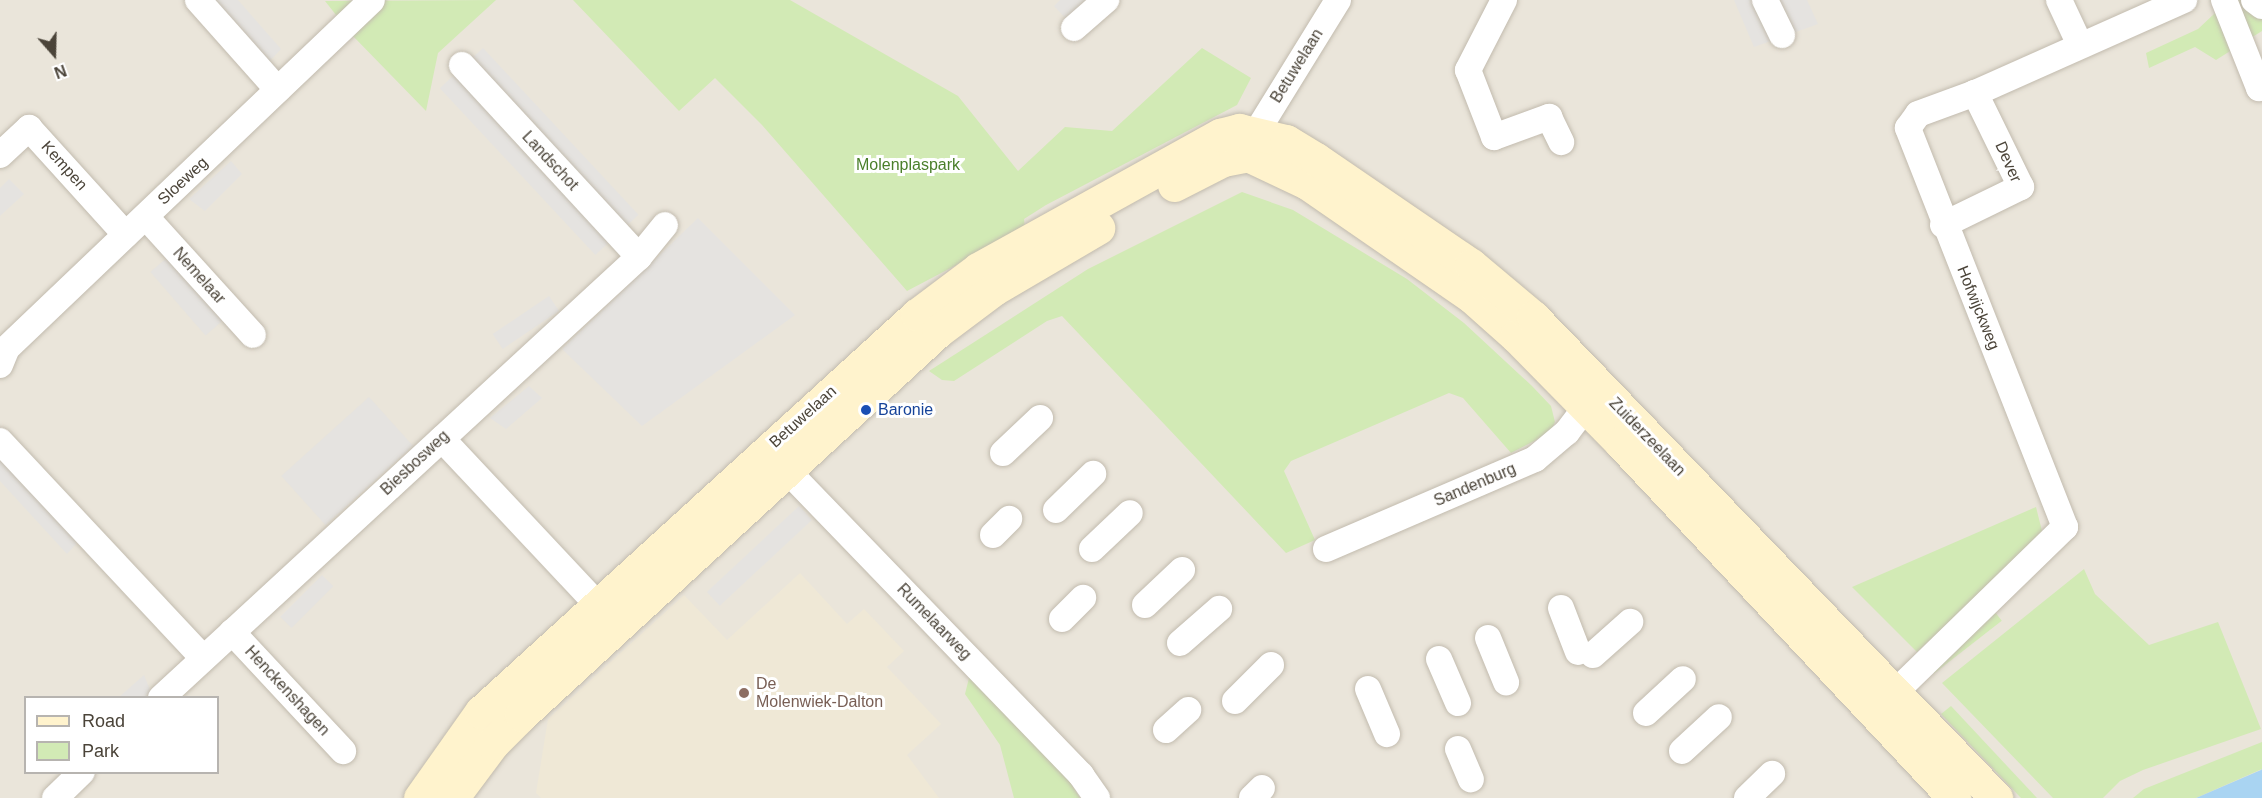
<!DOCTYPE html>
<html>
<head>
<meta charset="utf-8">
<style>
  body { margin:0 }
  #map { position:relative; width:2262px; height:798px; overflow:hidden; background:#f6f3ec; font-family:Helvetica,sans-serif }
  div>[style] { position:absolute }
  .residential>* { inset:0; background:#eae5da }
  .education>* { inset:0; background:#efe8d6 }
  .green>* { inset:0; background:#d2eab5; transform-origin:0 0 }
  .parking>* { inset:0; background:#e5e3e0; transform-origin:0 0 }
  .water>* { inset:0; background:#a9d4f2 }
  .roads { filter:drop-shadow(0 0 2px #c2bbae) drop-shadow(0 0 2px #c2bbae) }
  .street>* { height:26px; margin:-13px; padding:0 13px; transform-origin:13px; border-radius:13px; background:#fff }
  .secondary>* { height:33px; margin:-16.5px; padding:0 16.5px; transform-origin:16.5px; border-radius:16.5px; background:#fff3cd }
  .dots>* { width:16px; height:16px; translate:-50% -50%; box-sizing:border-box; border:3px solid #fff; border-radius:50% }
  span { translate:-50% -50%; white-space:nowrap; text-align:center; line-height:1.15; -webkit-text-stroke:6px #fff; paint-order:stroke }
  .street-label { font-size:16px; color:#4b4439 }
  .park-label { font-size:16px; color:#4a7f2a }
  .transit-label { font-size:16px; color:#164399 }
  .left { translate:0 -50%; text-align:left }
  .education-label { font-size:16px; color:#785e54 }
  .legend { position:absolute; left:24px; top:696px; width:195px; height:78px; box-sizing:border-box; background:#fff; border:2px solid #b7b4b0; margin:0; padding:8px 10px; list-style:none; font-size:18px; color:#4b4439 }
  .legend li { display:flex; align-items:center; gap:12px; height:30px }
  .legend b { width:30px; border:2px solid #b7b4b0 }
  .north { position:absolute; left:24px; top:24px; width:60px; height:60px; -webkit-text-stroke:4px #fff; paint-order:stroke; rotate:160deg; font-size:16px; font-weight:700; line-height:24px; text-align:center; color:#4b4439 }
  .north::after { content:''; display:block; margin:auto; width:21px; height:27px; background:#4b4439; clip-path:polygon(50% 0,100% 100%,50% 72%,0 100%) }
</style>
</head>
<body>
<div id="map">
  <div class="residential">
    <i style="clip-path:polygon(evenodd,0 0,2262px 0,2262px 798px,0 798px,0 0,26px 698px,218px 698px,218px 772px,26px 772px,26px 698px)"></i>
  </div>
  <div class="education">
    <i style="clip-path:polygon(800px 573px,847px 624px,864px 609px,904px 651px,887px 667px,941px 724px,907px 755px,939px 798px,541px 798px,536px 793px,548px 719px,684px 595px,727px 640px)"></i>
  </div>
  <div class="green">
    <i style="clip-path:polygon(496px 0,438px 53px,426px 111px,351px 34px,325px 1px)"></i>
    <i style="clip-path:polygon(573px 0,790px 0,958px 96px,1018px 171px,1065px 127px,1112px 131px,1202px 48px,1251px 78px,1237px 105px,1046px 205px,1024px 219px,1025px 229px,907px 291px,762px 125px,715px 78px,679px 111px)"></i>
    <i style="clip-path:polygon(2229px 0,2262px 0,2262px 31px,2216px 60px,2195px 47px,2149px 68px,2146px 53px,2198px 29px)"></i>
    <i style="clip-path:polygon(1242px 192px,1293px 210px,1407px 279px,1464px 323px,1532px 386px,1551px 406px,1555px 422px,1550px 433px,1511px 453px,1463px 398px,1449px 393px,1291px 461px,1284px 471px,1315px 540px,1286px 553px,1062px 316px,1047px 321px,954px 381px,942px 380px,929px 371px,1088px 269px)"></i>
    <i style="clip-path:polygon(2036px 507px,2043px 535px,1917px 652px,1852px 587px)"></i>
    <i style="clip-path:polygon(2084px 569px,2095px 594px,2149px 645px,2218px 622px,2261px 729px,2143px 770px,2120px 781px,2103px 798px,2053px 798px,1942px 683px)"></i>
    <i style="left:1995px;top:612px;width:11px;height:86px;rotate:52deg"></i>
    <i style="clip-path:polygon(971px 670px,1057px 761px,1080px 798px,1014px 798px,1000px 745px,965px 694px)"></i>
    <i style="clip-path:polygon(1951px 706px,2037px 798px,2021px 798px,1941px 714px)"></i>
    <i style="clip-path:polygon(2262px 742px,2262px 769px,2196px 798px,2133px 798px,2144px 789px)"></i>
  </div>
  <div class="parking">
    <i style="clip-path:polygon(213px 0,238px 0,281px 49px,269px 62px)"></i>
    <i style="clip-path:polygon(1060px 0,1089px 0,1068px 21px,1054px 6px)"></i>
    <i style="clip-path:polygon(1734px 0,1807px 0,1818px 24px,1754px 47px)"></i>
    <i style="left:483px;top:48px;width:228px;height:59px;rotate:47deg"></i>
    <i style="clip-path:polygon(231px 161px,242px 174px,205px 211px,189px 199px)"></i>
    <i style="clip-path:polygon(9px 179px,24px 194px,0 216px,0 188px)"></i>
    <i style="clip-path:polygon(698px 218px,795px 315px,642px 426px,562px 349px)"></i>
    <i style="left:170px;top:255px;width:84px;height:26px;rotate:49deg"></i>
    <i style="left:549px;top:296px;width:18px;height:68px;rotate:56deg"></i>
    <i style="clip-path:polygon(529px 386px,542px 398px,506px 429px,490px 418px)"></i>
    <i style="left:369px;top:397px;width:66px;height:118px;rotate:48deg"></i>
    <i style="clip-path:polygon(0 452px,78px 542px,67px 554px,0 481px)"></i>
    <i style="left:799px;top:506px;width:19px;height:126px;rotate:47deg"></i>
    <i style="left:322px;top:575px;width:16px;height:59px;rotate:45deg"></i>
    <i style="clip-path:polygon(144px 675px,151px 692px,144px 697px,118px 698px)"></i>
  </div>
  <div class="water">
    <i style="clip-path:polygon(2262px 769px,2262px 798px,2196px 798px,2261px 770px)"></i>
  </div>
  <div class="roads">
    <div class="street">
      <i style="left:198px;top:0;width:120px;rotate:48.4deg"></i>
      <i style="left:1504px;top:0;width:79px;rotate:117.2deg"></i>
      <i style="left:1468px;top:70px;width:72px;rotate:68.8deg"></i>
      <i style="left:1494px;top:137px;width:59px;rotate:-20deg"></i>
      <i style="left:1549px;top:117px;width:28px;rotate:64deg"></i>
      <i style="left:1765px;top:0;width:39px;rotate:64deg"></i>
      <i style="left:2059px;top:0;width:50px;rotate:65deg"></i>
      <i style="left:2224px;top:0;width:95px;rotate:68.3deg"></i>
      <i style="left:2259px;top:88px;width:3px;rotate:-18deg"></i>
      <i style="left:2254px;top:0;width:10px;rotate:37deg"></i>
      <i style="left:1074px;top:28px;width:43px;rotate:-41.2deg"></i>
      <i style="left:462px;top:65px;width:261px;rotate:47.3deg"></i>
      <i style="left:1250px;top:149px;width:17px;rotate:-69deg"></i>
      <i style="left:1256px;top:133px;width:156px;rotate:-58.3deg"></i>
      <i style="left:0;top:155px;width:40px;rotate:-43deg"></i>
      <i style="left:29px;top:128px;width:144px;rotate:47.8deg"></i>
      <i style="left:146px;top:217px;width:159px;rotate:47.8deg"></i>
      <i style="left:1943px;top:225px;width:87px;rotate:-26deg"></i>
      <i style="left:2021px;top:187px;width:105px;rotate:-116.1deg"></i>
      <i style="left:0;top:365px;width:18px;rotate:-68deg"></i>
      <i style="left:7px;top:348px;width:504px;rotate:-43.63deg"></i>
      <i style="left:442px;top:439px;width:245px;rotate:46.8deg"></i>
      <i style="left:0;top:441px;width:297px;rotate:46.9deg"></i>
      <i style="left:1003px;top:453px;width:51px;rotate:-43.4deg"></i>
      <i style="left:775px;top:458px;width:441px;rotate:46deg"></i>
      <i style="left:1081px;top:775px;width:28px;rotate:55deg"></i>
      <i style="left:1056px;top:510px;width:52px;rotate:-44.2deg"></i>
      <i style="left:993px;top:535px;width:23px;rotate:-45deg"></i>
      <i style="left:1092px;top:549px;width:52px;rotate:-43.5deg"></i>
      <i style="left:1326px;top:549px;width:228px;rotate:-23.3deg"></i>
      <i style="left:1535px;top:459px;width:42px;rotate:-40.2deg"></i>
      <i style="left:1567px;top:432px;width:48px;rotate:-52.7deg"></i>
      <i style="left:1145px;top:605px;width:51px;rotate:-43.4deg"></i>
      <i style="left:1561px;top:608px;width:47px;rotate:68.9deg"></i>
      <i style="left:1062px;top:619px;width:30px;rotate:-45deg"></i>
      <i style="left:232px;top:632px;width:163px;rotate:47deg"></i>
      <i style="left:1488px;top:638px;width:48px;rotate:67.8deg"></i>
      <i style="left:1180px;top:643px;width:52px;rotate:-41.1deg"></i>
      <i style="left:1593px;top:655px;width:50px;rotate:-41.7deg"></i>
      <i style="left:1439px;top:659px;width:48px;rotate:66.6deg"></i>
      <i style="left:1368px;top:689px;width:49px;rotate:67.1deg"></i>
      <i style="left:161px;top:698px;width:650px;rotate:-42.69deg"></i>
      <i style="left:639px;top:257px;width:41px;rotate:-50.9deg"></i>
      <i style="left:1235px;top:701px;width:51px;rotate:-45deg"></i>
      <i style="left:1883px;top:704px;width:254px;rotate:-44.2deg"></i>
      <i style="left:2065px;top:527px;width:429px;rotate:-111.5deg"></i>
      <i style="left:1908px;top:128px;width:17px;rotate:-54deg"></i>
      <i style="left:1918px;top:114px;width:61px;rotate:-20.2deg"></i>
      <i style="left:1975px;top:93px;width:229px;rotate:-24deg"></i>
      <i style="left:1646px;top:713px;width:50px;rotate:-42.6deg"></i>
      <i style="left:1166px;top:730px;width:30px;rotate:-42deg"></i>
      <i style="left:1458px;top:749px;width:33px;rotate:67deg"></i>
      <i style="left:1682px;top:751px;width:50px;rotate:-42.6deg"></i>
      <i style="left:55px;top:798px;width:37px;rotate:-44deg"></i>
      <i style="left:1252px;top:798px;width:14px;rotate:-45deg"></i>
      <i style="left:1747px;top:798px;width:35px;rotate:-44deg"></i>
    </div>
    <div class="secondary">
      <i style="left:1174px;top:185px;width:55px;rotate:-27deg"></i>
      <i style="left:1223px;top:160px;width:25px;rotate:-11deg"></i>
      <i style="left:1248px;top:155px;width:65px;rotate:25.4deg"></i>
      <i style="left:1307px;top:183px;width:201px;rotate:34.6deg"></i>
      <i style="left:1472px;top:297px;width:59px;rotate:41.6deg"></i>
      <i style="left:1516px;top:336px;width:150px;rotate:45.5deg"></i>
      <i style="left:1621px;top:443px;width:487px;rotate:46.8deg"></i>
      <i style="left:420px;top:798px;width:105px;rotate:-54.7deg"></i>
      <i style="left:481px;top:712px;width:590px;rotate:-42.32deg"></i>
      <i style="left:917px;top:315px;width:76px;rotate:-37deg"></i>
      <i style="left:978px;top:269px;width:277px;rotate:-29deg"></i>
      <i style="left:1220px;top:135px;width:20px;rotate:-15deg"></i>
      <i style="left:1239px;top:130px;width:48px;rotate:13.2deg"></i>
      <i style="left:1286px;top:141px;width:35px;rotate:31deg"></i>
      <i style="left:1316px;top:159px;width:188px;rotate:34.4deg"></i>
      <i style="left:1471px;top:265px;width:81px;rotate:40deg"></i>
      <i style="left:1533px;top:317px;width:668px;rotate:46.09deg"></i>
      <i style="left:452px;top:798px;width:69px;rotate:-53.3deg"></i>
      <i style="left:493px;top:743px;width:40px;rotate:-45deg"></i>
      <i style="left:521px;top:715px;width:567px;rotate:-42.64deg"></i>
      <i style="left:938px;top:331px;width:70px;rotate:-36.9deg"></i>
      <i style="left:994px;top:289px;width:121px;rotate:-30.4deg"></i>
    </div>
  </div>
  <div class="dots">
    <i style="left:866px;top:410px;background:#1a4fb4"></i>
    <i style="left:744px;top:693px;background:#8d6e63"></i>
  </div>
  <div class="street-label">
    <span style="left:1297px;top:66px;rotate:-58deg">Betuwelaan</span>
    <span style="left:550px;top:161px;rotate:47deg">Landschot</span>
    <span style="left:2008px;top:162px;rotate:66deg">Dever</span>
    <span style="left:64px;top:166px;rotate:48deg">Kempen</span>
    <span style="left:183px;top:181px;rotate:-43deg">Sloeweg</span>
    <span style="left:199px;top:276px;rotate:48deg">Nemelaar</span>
    <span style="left:1978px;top:308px;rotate:68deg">Hofwijckweg</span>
    <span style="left:803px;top:417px;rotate:-42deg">Betuwelaan</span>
    <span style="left:1647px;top:437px;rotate:46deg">Zuiderzeelaan</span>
    <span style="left:415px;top:463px;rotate:-43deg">Biesbosweg</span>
    <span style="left:1475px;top:485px;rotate:-23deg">Sandenburg</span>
    <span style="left:934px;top:622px;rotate:46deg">Rumelaarweg</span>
    <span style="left:287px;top:691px;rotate:47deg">Henckenshagen</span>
  </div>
  <div class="park-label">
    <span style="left:908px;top:165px">Molenplaspark</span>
  </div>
  <div class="transit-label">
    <span class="left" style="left:878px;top:410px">Baronie</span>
  </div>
  <div class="education-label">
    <span class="left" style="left:756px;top:693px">De<br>Molenwiek-Dalton</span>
  </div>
  <ul class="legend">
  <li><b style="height:8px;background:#fff3cd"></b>Road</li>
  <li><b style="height:16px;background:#d2eab5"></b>Park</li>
  </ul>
  <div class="north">N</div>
</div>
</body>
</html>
